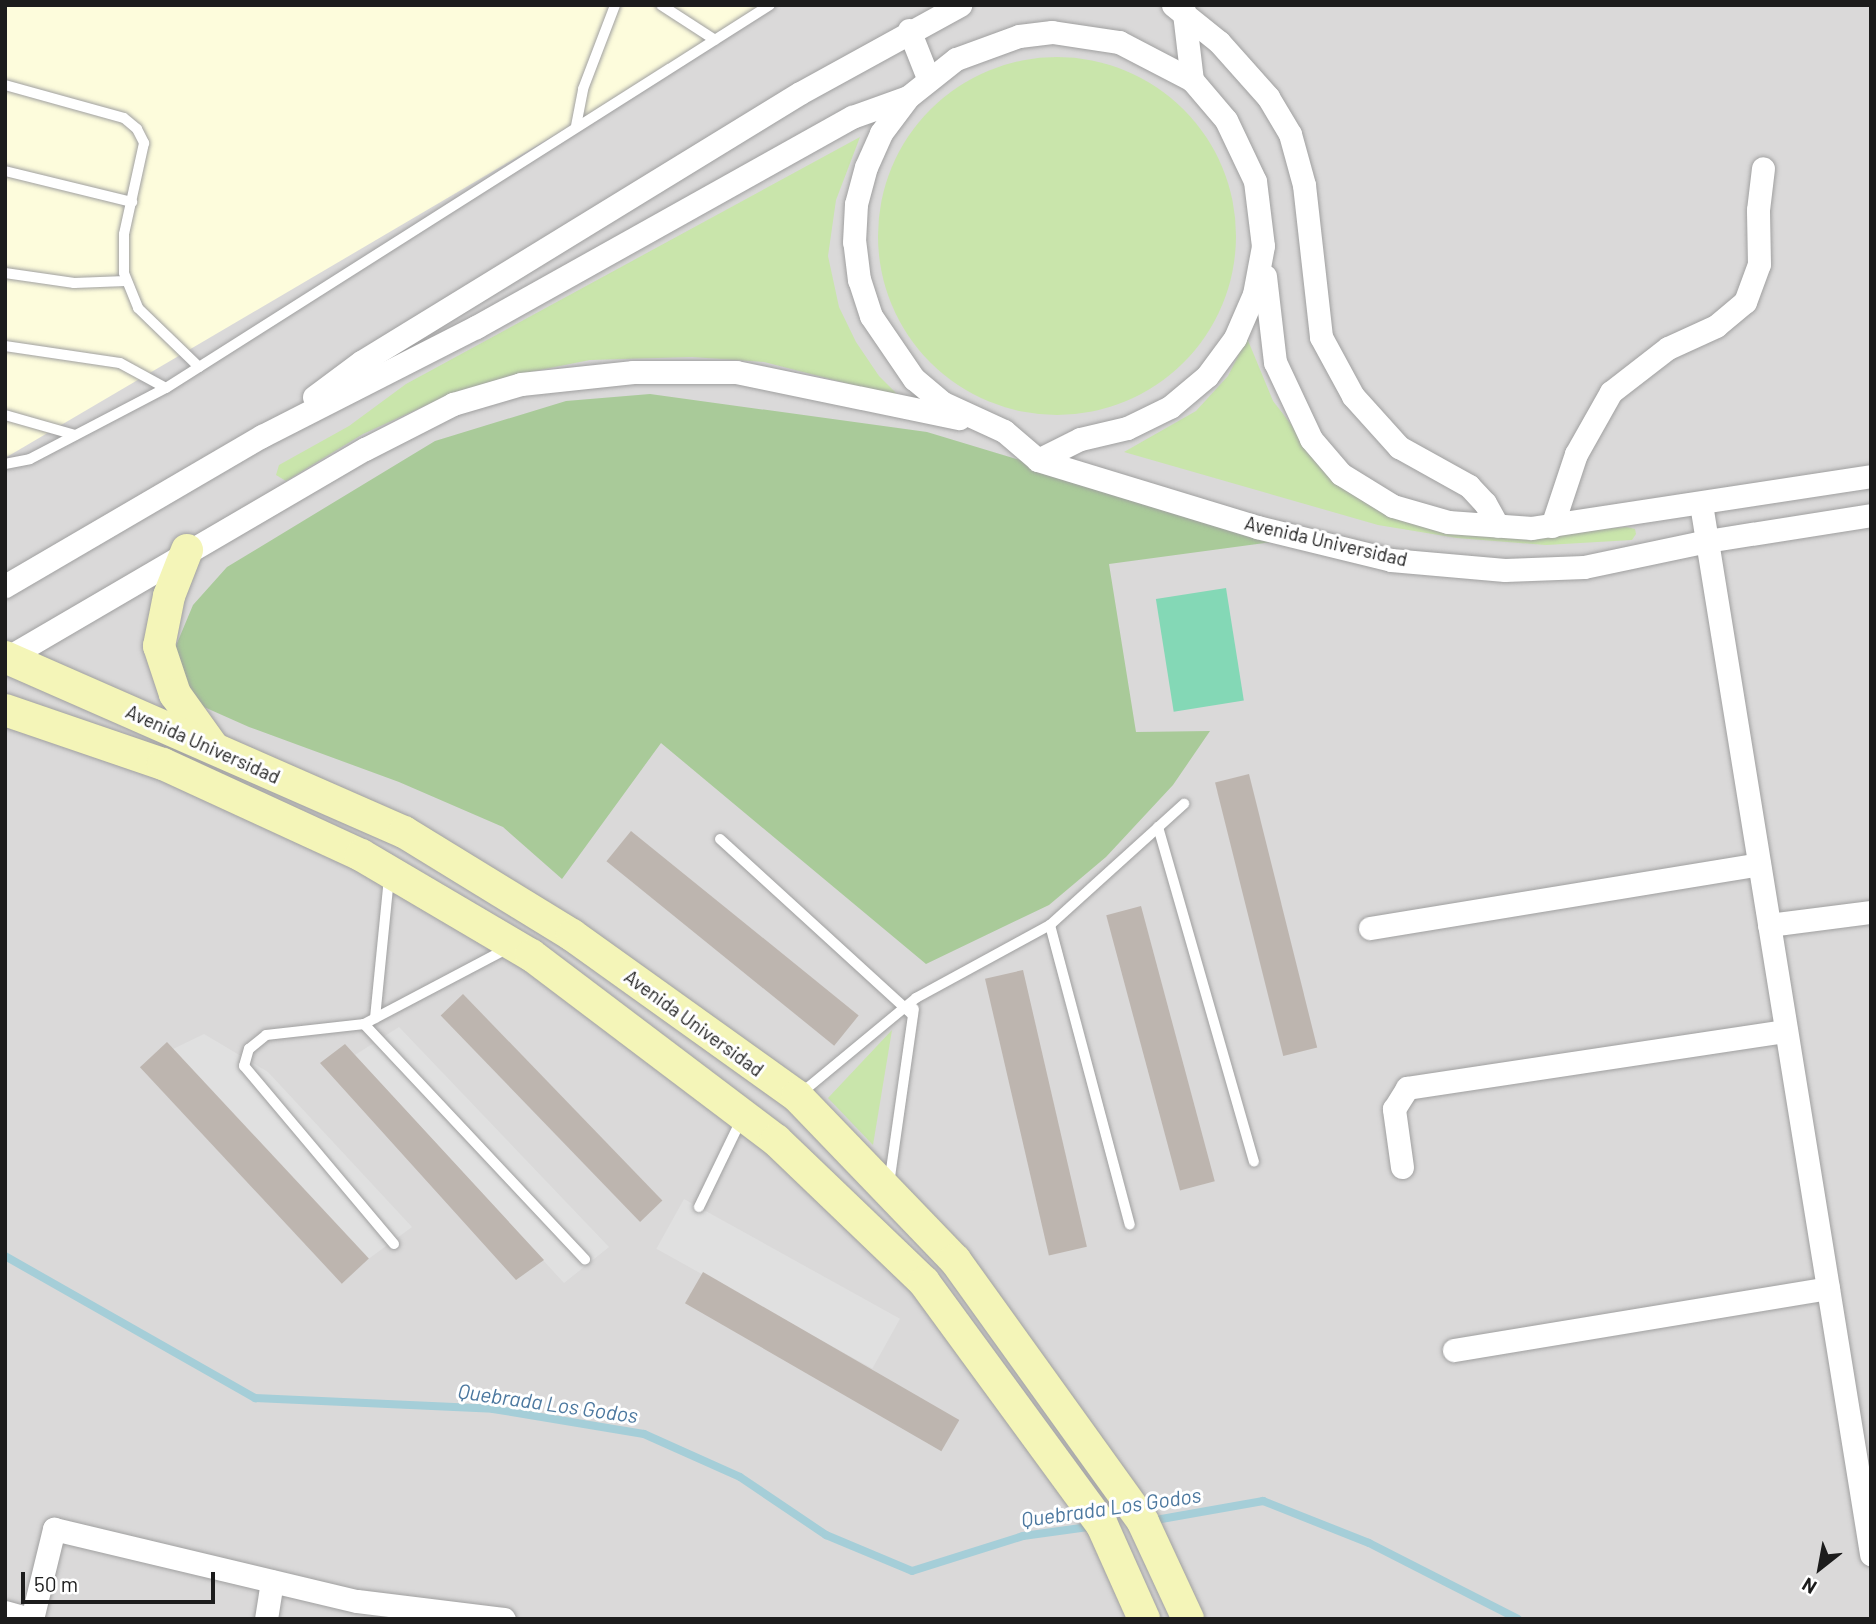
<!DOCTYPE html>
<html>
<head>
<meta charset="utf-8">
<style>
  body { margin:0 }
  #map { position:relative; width:1876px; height:1624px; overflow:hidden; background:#ede9e2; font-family:Barlow,sans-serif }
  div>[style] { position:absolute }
  .residential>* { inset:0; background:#dad9d9; transform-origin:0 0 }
  .education>* { inset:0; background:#fdfcdc }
  .grass>* { inset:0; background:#c9e5ab }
  .round { border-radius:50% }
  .forest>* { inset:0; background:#a9ca99 }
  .pitch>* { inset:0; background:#84d8b6; transform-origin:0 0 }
  .parking>* { inset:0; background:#e0e0e0; transform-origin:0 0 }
  .stream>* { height:8px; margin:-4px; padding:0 4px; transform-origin:4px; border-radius:4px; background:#a5ced8 }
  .building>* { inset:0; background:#bdb5af; transform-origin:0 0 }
  .roads { filter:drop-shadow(0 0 2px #a0a0a0) drop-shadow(0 0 2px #a0a0a0) }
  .lane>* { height:10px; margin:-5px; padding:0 5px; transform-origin:5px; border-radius:5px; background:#fff }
  .street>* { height:23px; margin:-11.5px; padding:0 11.5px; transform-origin:11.5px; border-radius:11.5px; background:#fff }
  .secondary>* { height:32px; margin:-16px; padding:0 16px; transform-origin:16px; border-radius:16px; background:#f4f5b8 }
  span { translate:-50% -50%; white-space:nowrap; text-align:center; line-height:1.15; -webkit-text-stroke:6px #fff; paint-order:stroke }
  .street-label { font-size:19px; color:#1c1c1c }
  .water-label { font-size:21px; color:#4c789f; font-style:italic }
  .frame { position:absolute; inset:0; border:7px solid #1c1c1c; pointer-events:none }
  .north { position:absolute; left:1785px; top:1533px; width:70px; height:70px; -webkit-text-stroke:5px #fff; paint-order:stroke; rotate:211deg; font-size:19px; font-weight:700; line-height:28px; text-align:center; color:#1c1c1c }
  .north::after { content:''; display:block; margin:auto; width:24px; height:32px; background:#1c1c1c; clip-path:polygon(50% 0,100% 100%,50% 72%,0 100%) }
  .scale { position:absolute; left:21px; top:1572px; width:194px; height:32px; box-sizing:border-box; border:4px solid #1c1c1c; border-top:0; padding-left:9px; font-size:21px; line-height:24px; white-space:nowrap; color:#1c1c1c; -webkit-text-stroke:5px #fff; paint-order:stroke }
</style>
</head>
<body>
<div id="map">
  <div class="residential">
    <i style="left:5px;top:5px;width:1866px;height:1614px"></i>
  </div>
  <div class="education">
    <i style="clip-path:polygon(5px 5px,776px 5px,5px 458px)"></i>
  </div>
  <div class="grass">
    <i class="round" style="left:878px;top:57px;width:358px;height:358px"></i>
    <i style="clip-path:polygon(860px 137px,836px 200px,828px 256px,839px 307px,856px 342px,879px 376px,900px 397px,764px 362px,692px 357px,590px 360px,510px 376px,431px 403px,363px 434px,286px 481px,276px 475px,279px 465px,349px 426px,406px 384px)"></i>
    <i style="clip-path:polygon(1247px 338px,1273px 401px,1301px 437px,1391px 500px,1547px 533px,1627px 527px,1635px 529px,1636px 534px,1632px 540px,1546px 545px,1457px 538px,1378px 525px,1124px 452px,1196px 411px,1228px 376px)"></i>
    <i style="clip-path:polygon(892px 1030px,873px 1145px,828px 1098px)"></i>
  </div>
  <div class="forest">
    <i style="clip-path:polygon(650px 394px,927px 432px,1286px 540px,1109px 564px,1136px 732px,1210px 731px,1173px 785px,1106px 857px,1049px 905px,926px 964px,661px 743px,562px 879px,503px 827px,399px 782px,249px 727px,204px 707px,179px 685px,175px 648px,193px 605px,227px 567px,435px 441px,566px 401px)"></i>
  </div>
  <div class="pitch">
    <i style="left:1226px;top:588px;width:114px;height:71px;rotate:81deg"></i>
  </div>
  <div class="parking">
    <i style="clip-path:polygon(399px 1027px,609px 1247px,564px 1283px,355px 1055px)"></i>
    <i style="clip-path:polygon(204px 1034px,268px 1072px,412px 1227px,367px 1260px,173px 1049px)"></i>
    <i style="left:684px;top:1199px;width:247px;height:57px;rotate:29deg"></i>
  </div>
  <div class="stream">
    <i style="left:5px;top:1256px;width:288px;rotate:29.6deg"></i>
    <i style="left:255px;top:1398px;width:238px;rotate:2.6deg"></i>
    <i style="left:493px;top:1409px;width:153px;rotate:9.4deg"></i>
    <i style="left:644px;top:1434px;width:105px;rotate:24.1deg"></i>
    <i style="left:740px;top:1477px;width:104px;rotate:34deg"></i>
    <i style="left:826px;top:1535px;width:93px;rotate:22.7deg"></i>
    <i style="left:912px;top:1571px;width:116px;rotate:-17.5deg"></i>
    <i style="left:1023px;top:1536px;width:73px;rotate:-7.9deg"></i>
    <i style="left:1150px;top:1521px;width:115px;rotate:-10deg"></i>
    <i style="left:1263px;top:1501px;width:114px;rotate:21.6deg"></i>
    <i style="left:1369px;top:1543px;width:167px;rotate:27deg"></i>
  </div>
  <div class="building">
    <i style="left:1249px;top:774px;width:282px;height:35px;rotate:76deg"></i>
    <i style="left:631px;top:831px;width:293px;height:39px;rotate:39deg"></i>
    <i style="left:1141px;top:906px;width:285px;height:36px;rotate:75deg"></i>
    <i style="left:1023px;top:970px;width:284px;height:39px;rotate:77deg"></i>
    <i style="left:463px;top:994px;width:287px;height:31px;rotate:46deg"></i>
    <i style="left:167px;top:1042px;width:296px;height:37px;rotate:47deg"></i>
    <i style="clip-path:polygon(345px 1044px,355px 1055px,544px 1260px,516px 1280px,320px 1063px)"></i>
    <i style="left:703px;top:1272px;width:296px;height:36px;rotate:30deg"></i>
  </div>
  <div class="roads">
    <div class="lane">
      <i style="left:661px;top:5px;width:64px;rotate:32.9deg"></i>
      <i style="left:5px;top:85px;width:123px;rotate:15.5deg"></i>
      <i style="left:124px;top:118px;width:17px;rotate:40deg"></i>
      <i style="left:137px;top:129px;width:16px;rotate:63deg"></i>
      <i style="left:144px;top:143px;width:93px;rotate:102.4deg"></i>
      <i style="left:124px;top:234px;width:39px;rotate:90deg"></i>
      <i style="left:124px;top:273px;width:38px;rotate:68deg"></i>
      <i style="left:138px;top:308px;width:85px;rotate:44deg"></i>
      <i style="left:576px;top:126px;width:38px;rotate:-79deg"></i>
      <i style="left:583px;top:89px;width:90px;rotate:-69.1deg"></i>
      <i style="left:5px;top:171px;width:131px;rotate:13.7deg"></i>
      <i style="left:5px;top:273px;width:70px;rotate:8.2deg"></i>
      <i style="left:74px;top:283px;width:52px;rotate:-2.2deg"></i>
      <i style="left:5px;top:346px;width:116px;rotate:8.4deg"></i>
      <i style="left:120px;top:363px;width:52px;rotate:28.5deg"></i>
      <i style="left:5px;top:415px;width:73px;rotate:15.9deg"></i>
      <i style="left:5px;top:464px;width:25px;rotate:-11deg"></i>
      <i style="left:30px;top:459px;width:153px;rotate:-27.6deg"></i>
      <i style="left:166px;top:388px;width:715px;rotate:-32.38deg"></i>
      <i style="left:1158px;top:827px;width:348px;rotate:74deg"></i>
      <i style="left:720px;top:839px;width:261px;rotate:42.4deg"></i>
      <i style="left:1050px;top:925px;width:310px;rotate:75.1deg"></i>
      <i style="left:375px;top:1018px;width:141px;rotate:-84.3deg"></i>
      <i style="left:364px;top:1024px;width:323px;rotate:46.8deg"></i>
      <i style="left:800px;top:1094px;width:151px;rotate:-39.6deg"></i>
      <i style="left:916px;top:998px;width:153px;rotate:-28.6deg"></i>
      <i style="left:1050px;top:925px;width:181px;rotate:-42.1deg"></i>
      <i style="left:889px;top:1184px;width:177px;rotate:-81.9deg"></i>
      <i style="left:699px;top:1207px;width:99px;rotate:-64.2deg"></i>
      <i style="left:394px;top:1244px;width:233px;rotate:-130.1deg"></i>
      <i style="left:244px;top:1066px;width:18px;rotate:-74deg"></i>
      <i style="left:249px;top:1049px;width:22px;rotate:-39deg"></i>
      <i style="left:266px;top:1035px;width:99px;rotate:-6.4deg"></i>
      <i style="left:364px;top:1024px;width:165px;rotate:-27.8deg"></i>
    </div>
    <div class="street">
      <i style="left:1173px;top:5px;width:59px;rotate:38.8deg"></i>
      <i style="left:1219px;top:42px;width:74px;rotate:48.3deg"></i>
      <i style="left:1268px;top:97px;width:43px;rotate:59.3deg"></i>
      <i style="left:1290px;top:134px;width:53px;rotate:74.6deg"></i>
      <i style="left:1304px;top:185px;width:153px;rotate:83.6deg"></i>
      <i style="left:1321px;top:337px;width:67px;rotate:61.5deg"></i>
      <i style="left:1353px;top:396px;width:69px;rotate:48deg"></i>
      <i style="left:1399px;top:447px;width:80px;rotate:29.1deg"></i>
      <i style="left:1469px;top:486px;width:23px;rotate:47deg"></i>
      <i style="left:1485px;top:503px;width:26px;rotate:61deg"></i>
      <i style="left:1183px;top:5px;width:76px;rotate:83.2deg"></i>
      <i style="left:909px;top:30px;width:52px;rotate:68.4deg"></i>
      <i style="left:1265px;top:276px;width:87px;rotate:83.4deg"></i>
      <i style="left:1275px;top:362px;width:85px;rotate:64.9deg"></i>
      <i style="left:1311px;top:439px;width:46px;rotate:49.4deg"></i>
      <i style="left:1341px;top:474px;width:61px;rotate:31.6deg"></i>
      <i style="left:1393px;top:506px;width:57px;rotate:16.2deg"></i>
      <i style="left:1448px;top:522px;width:84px;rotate:4.1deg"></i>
      <i style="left:1532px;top:528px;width:343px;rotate:-8.7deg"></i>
      <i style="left:314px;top:397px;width:59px;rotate:-36.7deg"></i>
      <i style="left:361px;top:362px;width:515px;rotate:-31.5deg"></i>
      <i style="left:800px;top:93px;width:183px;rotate:-28.8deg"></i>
      <i style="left:1038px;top:460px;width:229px;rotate:17deg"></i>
      <i style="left:1257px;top:527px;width:138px;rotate:13.8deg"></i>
      <i style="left:1391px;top:560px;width:114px;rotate:5deg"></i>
      <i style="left:1505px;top:570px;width:79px;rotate:-2.2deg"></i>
      <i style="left:1584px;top:567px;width:126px;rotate:-11.9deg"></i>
      <i style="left:1707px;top:541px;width:166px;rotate:-9deg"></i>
      <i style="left:1701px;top:504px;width:1064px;rotate:80.8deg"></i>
      <i style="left:1552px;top:526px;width:76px;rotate:-71.6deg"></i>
      <i style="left:1576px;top:454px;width:71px;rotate:-60.6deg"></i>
      <i style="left:1611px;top:392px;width:72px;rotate:-37.7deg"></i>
      <i style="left:1668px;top:348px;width:53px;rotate:-24.6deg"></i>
      <i style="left:1716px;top:326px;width:38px;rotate:-40deg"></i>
      <i style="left:1745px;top:302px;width:40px;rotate:-69.8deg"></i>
      <i style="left:1759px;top:264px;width:54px;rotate:-91.1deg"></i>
      <i style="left:1758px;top:210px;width:42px;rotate:-83.2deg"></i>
      <i style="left:5px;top:586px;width:298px;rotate:-30.3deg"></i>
      <i style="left:262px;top:436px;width:240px;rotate:-27deg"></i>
      <i style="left:476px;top:327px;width:431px;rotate:-29.2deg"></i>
      <i style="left:852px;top:117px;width:59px;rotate:-19.7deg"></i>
      <i style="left:908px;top:97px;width:61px;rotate:-38.4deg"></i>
      <i style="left:956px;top:59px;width:67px;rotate:-20.1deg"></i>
      <i style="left:1019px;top:36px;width:33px;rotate:-7deg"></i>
      <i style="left:1052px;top:32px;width:68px;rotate:8.5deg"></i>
      <i style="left:1119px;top:42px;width:82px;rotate:27.5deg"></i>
      <i style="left:1192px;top:80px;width:52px;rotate:49.6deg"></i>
      <i style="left:1226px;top:120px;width:68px;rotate:64.6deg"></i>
      <i style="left:1255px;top:181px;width:65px;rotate:83deg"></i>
      <i style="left:1263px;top:246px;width:49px;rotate:100.6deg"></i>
      <i style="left:1254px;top:294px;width:48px;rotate:113.4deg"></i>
      <i style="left:1235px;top:338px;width:47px;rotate:126.4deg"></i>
      <i style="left:1207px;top:376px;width:48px;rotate:140deg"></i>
      <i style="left:1170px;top:407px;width:48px;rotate:154deg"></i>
      <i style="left:1127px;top:428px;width:48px;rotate:166.8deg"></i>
      <i style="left:1080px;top:439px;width:47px;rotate:153.4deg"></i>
      <i style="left:1038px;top:460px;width:45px;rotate:-139.5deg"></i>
      <i style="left:1004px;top:431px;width:67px;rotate:-155.3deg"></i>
      <i style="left:943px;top:403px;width:38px;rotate:-140deg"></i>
      <i style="left:914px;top:379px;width:76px;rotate:-124.3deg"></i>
      <i style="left:871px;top:316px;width:38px;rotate:-108deg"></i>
      <i style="left:859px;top:280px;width:38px;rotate:-97deg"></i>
      <i style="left:854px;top:242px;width:38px;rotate:-87deg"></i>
      <i style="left:856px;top:204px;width:38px;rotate:-75deg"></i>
      <i style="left:866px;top:167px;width:37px;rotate:-66deg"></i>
      <i style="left:881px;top:133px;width:45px;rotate:-53.1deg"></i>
      <i style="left:5px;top:659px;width:417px;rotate:-30.3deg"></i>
      <i style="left:365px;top:449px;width:99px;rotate:-27.1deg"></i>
      <i style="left:453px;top:404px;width:71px;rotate:-16.4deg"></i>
      <i style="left:521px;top:384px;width:113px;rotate:-6.1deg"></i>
      <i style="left:633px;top:372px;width:103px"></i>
      <i style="left:736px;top:372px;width:228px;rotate:11.7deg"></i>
      <i style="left:1769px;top:925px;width:103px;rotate:-7.3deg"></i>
      <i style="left:1370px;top:928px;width:394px;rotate:-9.3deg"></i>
      <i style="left:1402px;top:1167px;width:59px;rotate:-97.9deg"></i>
      <i style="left:1394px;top:1109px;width:25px;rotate:-58deg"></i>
      <i style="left:1407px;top:1088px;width:383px;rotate:-8.6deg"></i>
      <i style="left:1454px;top:1350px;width:379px;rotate:-9.4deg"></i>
      <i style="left:5px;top:1612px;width:26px;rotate:16deg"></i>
      <i style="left:32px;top:1619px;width:93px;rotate:-76.3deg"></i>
      <i style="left:54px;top:1529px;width:311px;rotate:13.4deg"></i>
      <i style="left:357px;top:1601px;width:148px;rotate:7deg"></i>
      <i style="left:266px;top:1619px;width:38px;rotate:-81deg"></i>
    </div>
    <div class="secondary">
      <i style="left:187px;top:550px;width:49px;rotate:111.4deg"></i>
      <i style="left:169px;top:596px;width:51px;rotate:101.3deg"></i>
      <i style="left:159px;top:646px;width:51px;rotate:71.6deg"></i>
      <i style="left:175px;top:694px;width:65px;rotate:54.4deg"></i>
      <i style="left:5px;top:657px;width:436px;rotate:23.7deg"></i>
      <i style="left:404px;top:832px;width:197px;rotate:31.5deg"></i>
      <i style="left:572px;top:935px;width:277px;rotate:35.6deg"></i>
      <i style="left:797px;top:1096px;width:228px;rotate:46.1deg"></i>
      <i style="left:955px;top:1260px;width:322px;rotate:54.3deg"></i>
      <i style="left:1143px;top:1522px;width:107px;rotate:65.1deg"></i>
      <i style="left:5px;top:710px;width:167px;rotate:18.9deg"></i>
      <i style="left:163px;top:764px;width:218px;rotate:24.7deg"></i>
      <i style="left:361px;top:855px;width:197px;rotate:30.5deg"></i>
      <i style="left:531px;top:955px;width:307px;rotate:37.1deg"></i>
      <i style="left:776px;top:1140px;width:205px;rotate:43.8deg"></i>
      <i style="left:924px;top:1282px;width:301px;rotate:53.8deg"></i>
      <i style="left:1102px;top:1525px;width:103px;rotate:65.9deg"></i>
    </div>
  </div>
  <div class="street-label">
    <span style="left:1326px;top:541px;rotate:13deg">Avenida Universidad</span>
    <span style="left:203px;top:744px;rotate:24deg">Avenida Universidad</span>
    <span style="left:694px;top:1023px;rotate:36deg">Avenida Universidad</span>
  </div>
  <div class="water-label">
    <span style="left:548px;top:1403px;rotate:8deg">Quebrada Los Godos</span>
    <span style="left:1111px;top:1507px;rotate:-8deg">Quebrada Los Godos</span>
  </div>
  <div class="frame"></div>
  <div class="north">N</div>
  <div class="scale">50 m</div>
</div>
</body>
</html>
